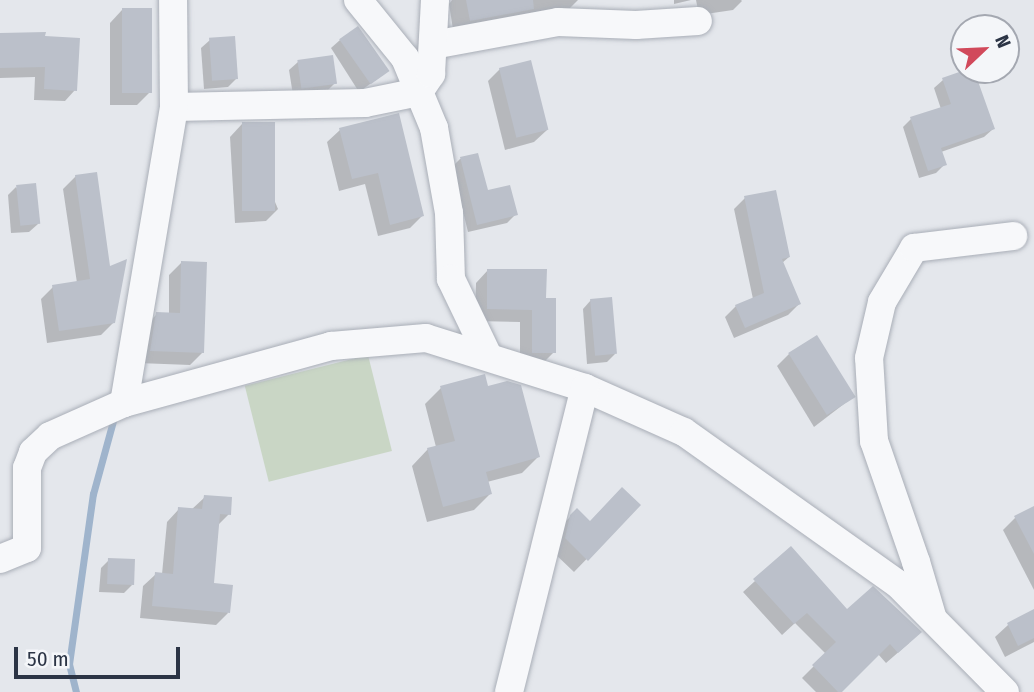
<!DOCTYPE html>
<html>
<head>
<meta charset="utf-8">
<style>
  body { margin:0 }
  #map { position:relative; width:1034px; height:692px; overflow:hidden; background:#e4e7ec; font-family:"Fira Sans Condensed",sans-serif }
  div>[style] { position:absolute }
  .green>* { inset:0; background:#c9d6c5; transform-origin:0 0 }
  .shadow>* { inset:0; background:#0003 }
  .stream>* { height:7px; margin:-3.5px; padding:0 3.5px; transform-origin:3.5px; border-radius:3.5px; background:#9fb4cc }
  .building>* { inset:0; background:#bbc0ca; transform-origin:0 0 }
  .roads { filter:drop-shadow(0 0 2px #a9aeb7) drop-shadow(0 0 2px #a9aeb7) }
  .minor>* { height:28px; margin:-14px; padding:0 14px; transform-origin:14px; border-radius:14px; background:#f7f8fa }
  span { translate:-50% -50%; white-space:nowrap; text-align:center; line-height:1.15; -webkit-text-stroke:7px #f4f6f9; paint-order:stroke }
  .north { position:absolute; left:950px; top:14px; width:70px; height:70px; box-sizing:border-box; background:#f4f6f9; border:2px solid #a4a8b1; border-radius:50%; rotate:67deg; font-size:19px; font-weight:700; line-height:28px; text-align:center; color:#2b3445 }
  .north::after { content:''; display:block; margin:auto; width:24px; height:32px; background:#d1495b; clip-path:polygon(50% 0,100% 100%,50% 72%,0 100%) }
  .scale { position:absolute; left:14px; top:647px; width:166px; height:32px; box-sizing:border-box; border:4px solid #2b3445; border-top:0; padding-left:9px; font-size:21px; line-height:24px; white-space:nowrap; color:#2b3445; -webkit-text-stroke:5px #f4f6f9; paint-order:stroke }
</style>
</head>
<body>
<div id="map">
  <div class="green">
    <i style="left:368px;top:355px;width:99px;height:127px;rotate:76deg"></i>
  </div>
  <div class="shadow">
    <i style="clip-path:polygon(452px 0,578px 0,562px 16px,454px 36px,449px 4px)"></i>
    <i style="clip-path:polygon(674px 0,691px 0,674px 4px)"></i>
    <i style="clip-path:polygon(696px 0,741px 0,742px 1px,733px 10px,699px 15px)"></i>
    <i style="clip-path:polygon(122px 10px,150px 92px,137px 105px,110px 105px,110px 23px)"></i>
    <i style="clip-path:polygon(0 34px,44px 38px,75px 90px,65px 101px,34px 100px,35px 77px,0 78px)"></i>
    <i style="clip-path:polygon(210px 40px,236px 79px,228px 87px,204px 89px,201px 48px)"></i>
    <i style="clip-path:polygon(340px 40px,388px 71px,359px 92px,331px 48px)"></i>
    <i style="clip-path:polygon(298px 62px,335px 83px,326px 92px,293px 95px,289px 70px)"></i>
    <i style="clip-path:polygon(500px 69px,547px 130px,534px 142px,505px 150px,488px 81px)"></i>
    <i style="clip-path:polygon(972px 70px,993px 129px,984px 137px,941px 152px,945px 164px,936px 173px,919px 178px,903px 127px,911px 119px,941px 109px,934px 88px,943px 80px)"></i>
    <i style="clip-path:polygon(242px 124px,278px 209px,266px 221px,235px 223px,230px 137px)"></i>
    <i style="clip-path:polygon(340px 130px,422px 216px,410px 228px,378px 236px,365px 184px,339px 191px,327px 142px)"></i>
    <i style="clip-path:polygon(477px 155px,486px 193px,516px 214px,507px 223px,468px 232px,452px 167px,460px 159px)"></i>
    <i style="clip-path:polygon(76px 176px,114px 322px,101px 335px,47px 343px,41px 299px,53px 287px,77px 283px,63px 189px)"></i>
    <i style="clip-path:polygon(16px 187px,38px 224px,29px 232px,11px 233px,8px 195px)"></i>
    <i style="clip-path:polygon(745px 198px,789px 257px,782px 263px,799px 304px,788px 315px,734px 338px,725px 317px,736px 306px,753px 299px,734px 209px)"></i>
    <i style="clip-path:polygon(182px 262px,203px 352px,190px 365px,138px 363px,144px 327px,157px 314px,169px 314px,169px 275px)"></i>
    <i style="clip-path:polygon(488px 270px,545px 300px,554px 352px,541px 365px,520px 364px,520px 322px,475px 321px,476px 283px)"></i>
    <i style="clip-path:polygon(591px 300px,615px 354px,607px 362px,587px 364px,583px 309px)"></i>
    <i style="clip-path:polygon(790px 353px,853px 397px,814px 427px,777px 366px)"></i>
    <i style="clip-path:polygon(441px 388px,486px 388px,538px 457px,522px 473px,487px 482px,490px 494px,474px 510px,427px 522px,412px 466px,428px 449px,436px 447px,425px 404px)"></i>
    <i style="clip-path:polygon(205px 497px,229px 514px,217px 526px,212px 585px,228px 613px,216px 625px,140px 618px,143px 586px,156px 574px,162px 574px,167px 522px,179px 509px,191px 510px)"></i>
    <i style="clip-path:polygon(639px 505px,574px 572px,553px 552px,558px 529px,577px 510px,590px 523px)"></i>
    <i style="clip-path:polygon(1034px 508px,1034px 590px,1003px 530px,1015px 518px)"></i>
    <i style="clip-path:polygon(109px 560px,132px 585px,124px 593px,99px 592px,101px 568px)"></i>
    <i style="clip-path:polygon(755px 581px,847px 611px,909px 643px,886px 663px,878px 654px,839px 692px,816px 692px,802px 678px,826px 654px,795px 623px,782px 635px,743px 592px)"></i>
    <i style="clip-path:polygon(1034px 611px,1034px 642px,1005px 657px,995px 637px,1008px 625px)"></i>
  </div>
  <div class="stream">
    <i style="left:76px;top:692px;width:29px;rotate:-104deg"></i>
    <i style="left:69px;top:664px;width:172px;rotate:-82deg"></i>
    <i style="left:93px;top:494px;width:80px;rotate:-74.7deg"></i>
  </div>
  <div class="building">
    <i style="clip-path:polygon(466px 0,533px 0,534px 9px,470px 21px)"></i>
    <i style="left:122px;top:8px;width:30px;height:85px"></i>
    <i style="left:358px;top:26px;width:55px;height:23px;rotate:55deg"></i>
    <i style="clip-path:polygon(46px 32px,45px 36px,80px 38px,77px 91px,44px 89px,45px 67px,0 68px,0 33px)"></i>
    <i style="left:235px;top:36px;width:43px;height:26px;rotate:86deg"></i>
    <i style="left:333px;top:55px;width:29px;height:36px;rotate:82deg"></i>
    <i style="left:531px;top:60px;width:72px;height:33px;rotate:76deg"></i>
    <i style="clip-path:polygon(965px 70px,974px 70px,995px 129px,941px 148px,947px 165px,928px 171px,910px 117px,951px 104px,942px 78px)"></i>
    <i style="clip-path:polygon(399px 113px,424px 216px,390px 225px,378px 173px,352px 179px,339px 128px)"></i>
    <i style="left:242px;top:122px;width:33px;height:89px"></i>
    <i style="clip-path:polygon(478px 153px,488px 190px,510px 185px,518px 215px,477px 225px,460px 157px)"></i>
    <i style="clip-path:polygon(97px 172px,110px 266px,127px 259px,115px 323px,59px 331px,52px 285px,90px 279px,75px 175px)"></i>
    <i style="left:36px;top:183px;width:41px;height:20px;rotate:84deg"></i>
    <i style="clip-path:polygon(776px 190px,790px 257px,782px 259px,801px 304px,745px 328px,735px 305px,764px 293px,744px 196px)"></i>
    <i style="clip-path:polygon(181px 261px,207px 262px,204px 353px,150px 351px,156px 312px,180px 313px)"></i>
    <i style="clip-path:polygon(487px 269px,547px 269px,546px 298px,556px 298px,556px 353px,532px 353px,532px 310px,487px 309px)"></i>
    <i style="left:612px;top:297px;width:57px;height:22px;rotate:85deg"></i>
    <i style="left:817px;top:335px;width:73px;height:34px;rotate:58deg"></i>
    <i style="clip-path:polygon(485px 374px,488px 386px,507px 381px,521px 385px,540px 457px,486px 472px,492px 494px,443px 507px,427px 448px,455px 441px,440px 386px)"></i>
    <i style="clip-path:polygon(622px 487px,641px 505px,588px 561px,565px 538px,570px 515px,577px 508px,590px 521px)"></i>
    <i style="clip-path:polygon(204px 495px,232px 497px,231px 515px,220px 514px,214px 583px,233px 585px,230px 613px,152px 606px,155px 572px,173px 574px,178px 507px,202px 509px)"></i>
    <i style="clip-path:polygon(1034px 506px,1034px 554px,1014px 516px)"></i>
    <i style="clip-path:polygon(791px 546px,847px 609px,873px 586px,922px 632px,898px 653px,890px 644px,842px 692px,838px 692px,812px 665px,836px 642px,807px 613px,794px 624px,753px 579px)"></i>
    <i style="left:108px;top:558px;width:27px;height:26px;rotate:2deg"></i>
    <i style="clip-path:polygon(1034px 609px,1034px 638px,1018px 646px,1007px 623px)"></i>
  </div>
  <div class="roads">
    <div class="minor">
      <i style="left:358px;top:0;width:75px;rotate:51deg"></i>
      <i style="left:405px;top:58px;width:76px;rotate:67.5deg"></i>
      <i style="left:434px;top:128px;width:86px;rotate:80deg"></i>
      <i style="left:449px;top:213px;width:66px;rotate:88.3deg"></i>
      <i style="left:451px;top:279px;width:85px;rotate:64.3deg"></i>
      <i style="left:433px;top:45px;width:127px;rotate:-10.4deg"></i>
      <i style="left:558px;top:22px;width:78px;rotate:2.2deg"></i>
      <i style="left:636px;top:25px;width:62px;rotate:-3.7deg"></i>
      <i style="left:174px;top:107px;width:191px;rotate:-1.2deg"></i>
      <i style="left:365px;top:103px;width:55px;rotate:-11.5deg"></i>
      <i style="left:419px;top:92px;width:22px;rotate:-56deg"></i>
      <i style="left:431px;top:74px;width:74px;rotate:-86.9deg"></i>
      <i style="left:124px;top:403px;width:300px;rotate:-80.4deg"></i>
      <i style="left:174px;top:107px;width:107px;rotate:-90.5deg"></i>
      <i style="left:0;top:559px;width:29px;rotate:-22deg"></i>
      <i style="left:27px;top:548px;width:80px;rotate:-90deg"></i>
      <i style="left:27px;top:468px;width:17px;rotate:-69deg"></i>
      <i style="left:33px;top:452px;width:23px;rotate:-43deg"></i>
      <i style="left:50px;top:436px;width:81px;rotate:-24deg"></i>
      <i style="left:124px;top:403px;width:215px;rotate:-15.4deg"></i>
      <i style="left:331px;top:346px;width:95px;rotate:-4.8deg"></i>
      <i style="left:426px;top:338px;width:167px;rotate:17.5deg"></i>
      <i style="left:585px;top:388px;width:108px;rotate:24deg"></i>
      <i style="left:684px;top:432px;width:262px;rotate:35.4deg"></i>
      <i style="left:898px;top:584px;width:152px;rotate:45.3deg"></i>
      <i style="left:932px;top:616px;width:56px;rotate:-106.5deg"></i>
      <i style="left:916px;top:562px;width:128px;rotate:-109.1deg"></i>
      <i style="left:874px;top:441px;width:83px;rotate:-93.4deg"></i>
      <i style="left:869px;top:358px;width:57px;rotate:-76.9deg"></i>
      <i style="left:882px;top:302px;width:63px;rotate:-59.3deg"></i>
      <i style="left:914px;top:248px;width:100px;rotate:-6.9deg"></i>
      <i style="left:509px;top:692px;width:313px;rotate:-76deg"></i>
    </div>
  </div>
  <div class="north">N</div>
  <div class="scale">50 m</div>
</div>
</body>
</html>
